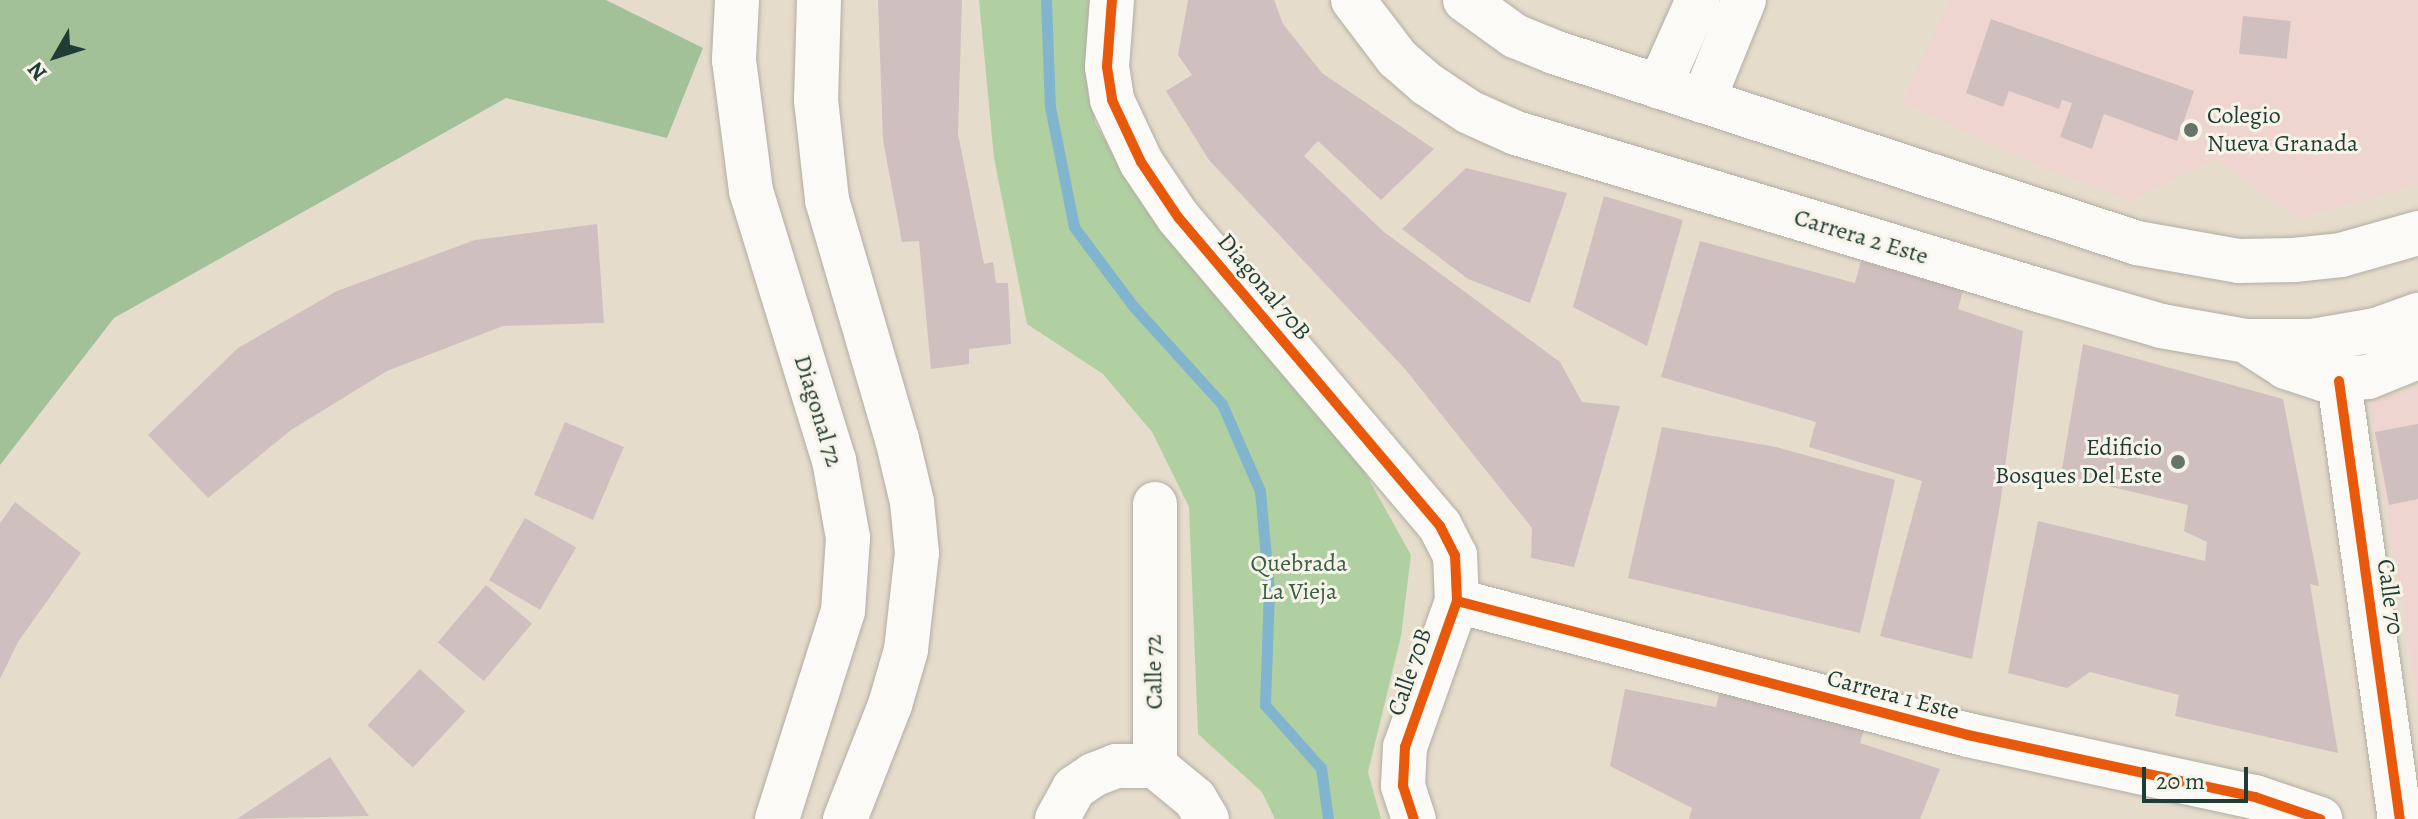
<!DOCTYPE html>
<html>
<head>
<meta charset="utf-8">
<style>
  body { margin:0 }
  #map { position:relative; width:2418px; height:819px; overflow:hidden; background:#e6dccc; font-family:Alegreya,serif }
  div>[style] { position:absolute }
  .built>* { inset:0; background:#efd5d0 }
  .green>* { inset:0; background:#b1d0a2 }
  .forest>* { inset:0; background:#a3c198 }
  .stream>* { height:11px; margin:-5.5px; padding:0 5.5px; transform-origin:5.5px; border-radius:5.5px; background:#81b5ce }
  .building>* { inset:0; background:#cfbfbf; transform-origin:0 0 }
  .roads { filter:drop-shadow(0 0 2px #b1aea3) drop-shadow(0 0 2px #b1aea3) }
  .minor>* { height:44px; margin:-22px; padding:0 22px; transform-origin:22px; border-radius:22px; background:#fbfaf7 }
  .major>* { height:44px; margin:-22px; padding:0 22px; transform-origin:22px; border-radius:22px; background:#fbfaf7 }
  .cycleway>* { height:10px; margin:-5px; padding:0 5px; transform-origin:5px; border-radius:5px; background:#e8590c }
  .dots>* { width:22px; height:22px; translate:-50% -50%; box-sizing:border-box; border:4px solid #f7f3e8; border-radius:50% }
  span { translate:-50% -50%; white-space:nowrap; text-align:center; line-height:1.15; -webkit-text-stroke:6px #f7f3e8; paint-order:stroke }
  .poi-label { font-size:24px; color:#1f3d34 }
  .left { translate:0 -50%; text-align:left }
  .right { translate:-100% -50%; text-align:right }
  .street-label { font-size:24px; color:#1f3d34 }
  .park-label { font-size:24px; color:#385f47 }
  .north { position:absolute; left:16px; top:16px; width:80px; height:80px; -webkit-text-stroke:6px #f7f3e8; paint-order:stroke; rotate:231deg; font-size:22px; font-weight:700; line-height:32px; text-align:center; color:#1f3d34 }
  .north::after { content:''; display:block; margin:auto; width:28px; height:36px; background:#1f3d34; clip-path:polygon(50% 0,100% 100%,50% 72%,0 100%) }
  .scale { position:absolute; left:2142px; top:767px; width:106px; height:36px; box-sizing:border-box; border:4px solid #1f3d34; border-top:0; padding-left:10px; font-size:24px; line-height:28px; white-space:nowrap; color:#1f3d34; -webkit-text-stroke:6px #f7f3e8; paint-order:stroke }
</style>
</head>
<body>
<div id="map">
  <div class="built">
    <i style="clip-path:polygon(1949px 0,2418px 0,2418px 185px,2297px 219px,2217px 159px,2130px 201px,2037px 165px,1902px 102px)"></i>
    <i style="clip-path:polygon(2418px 387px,2418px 702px,2369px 402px)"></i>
  </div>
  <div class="green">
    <i style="clip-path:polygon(979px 0,1097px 0,1095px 123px,1139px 195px,1358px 460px,1411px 555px,1401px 636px,1368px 772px,1381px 819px,1275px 819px,1262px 792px,1198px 734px,1189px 507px,1152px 432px,1103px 374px,1027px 324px,994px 158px)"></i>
  </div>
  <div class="forest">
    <i style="clip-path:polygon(0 0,606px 0,703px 48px,667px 138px,506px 98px,114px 318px,0 465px)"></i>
  </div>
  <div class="stream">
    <i style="left:1046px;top:0;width:107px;rotate:87.9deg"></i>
    <i style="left:1050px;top:107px;width:122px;rotate:78.7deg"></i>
    <i style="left:1074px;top:227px;width:99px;rotate:53.2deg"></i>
    <i style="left:1133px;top:306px;width:132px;rotate:47.8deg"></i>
    <i style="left:1222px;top:404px;width:95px;rotate:66.4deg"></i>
    <i style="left:1260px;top:491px;width:99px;rotate:84.8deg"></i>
    <i style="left:1269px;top:590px;width:115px;rotate:92deg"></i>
    <i style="left:1265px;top:705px;width:84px;rotate:48.4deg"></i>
    <i style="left:1321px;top:768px;width:51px;rotate:82.2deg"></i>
  </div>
  <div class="building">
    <i style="clip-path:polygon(878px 0,962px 0,958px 134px,984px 264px,993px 262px,996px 283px,1008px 283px,1011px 344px,969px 349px,969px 364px,931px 369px,919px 241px,902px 242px,883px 140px)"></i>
    <i style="clip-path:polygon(1188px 0,1274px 0,1283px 24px,1322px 73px,1434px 149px,1381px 200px,1318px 141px,1304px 156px,1384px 232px,1560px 362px,1582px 402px,1620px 406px,1574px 567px,1531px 558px,1532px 528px,1405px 369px,1209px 160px,1166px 91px,1192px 75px,1178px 55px)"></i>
    <i style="left:2243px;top:16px;width:48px;height:38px;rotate:6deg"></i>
    <i style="clip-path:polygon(1991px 19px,2194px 91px,2177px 141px,2104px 114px,2092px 149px,2060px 137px,2072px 103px,2062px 100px,2059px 109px,2009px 91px,2003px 107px,1966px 93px)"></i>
    <i style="clip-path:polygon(1466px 168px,1567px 193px,1530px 303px,1468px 279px,1402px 229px)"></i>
    <i style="clip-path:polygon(1604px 196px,1683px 220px,1647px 346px,1573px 307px)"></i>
    <i style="clip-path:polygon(597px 224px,604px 323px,503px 326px,387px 371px,291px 430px,208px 498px,148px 435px,238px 348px,337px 291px,475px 240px)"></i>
    <i style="clip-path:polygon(1700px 241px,1855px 283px,1861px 261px,1963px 290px,1958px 309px,2023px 331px,2000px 505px,1972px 659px,1880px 636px,1922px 481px,1809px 447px,1816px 422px,1661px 377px)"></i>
    <i style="clip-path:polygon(2083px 344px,2283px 399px,2319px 586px,2310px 584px,2338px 753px,2175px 716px,2179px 695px,2090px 672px,2067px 688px,2008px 673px,2038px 521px,2205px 561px,2207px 542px,2184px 531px,2188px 505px,2061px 475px)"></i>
    <i style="left:565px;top:422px;width:64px;height:79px;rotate:23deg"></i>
    <i style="clip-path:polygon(2418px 424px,2418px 499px,2389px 505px,2375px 432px)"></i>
    <i style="clip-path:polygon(1662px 427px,1776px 447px,1895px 480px,1860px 633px,1628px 578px)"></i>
    <i style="clip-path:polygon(15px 502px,81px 553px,18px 642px,0 679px,0 523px)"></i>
    <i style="left:525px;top:518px;width:59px;height:72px;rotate:30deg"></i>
    <i style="left:486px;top:585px;width:60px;height:75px;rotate:40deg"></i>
    <i style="left:420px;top:669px;width:62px;height:77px;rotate:43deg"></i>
    <i style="clip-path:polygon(1721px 687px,1867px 720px,1860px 743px,1940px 769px,1920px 819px,1689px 819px,1692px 808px,1610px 766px,1625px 689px,1716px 707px)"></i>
    <i style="clip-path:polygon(330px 757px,369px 816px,237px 819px)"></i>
  </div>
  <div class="roads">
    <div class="minor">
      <i style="left:1112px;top:0;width:67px;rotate:94.3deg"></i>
      <i style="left:1107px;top:67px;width:33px;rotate:81deg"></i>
      <i style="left:1112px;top:100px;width:68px;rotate:64.9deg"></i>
      <i style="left:1141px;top:162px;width:66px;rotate:56.1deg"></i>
      <i style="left:1178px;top:217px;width:405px;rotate:49.7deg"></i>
      <i style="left:1440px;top:526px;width:33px;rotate:63deg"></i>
      <i style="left:1455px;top:555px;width:46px;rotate:87.5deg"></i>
      <i style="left:1457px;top:601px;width:155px;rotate:109.6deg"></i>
      <i style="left:1405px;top:747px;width:39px;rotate:93deg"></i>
      <i style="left:1403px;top:786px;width:35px;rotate:72deg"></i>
      <i style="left:1659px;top:87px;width:95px;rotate:-65.9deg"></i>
      <i style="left:1703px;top:101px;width:109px;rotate:-67.9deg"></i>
      <i style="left:2246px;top:341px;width:48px;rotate:33deg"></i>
      <i style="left:2286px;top:367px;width:41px;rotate:18.4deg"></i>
      <i style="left:2325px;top:380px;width:43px;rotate:-4deg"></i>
      <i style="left:2368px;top:377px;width:54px;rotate:-21.8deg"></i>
      <i style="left:2339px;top:381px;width:442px;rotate:82.1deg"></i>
      <i style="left:1457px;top:601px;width:528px;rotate:14.69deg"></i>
      <i style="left:1968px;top:735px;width:294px;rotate:12.2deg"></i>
      <i style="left:2255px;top:797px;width:69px;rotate:18.7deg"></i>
      <i style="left:1155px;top:766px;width:262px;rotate:-90deg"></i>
      <i style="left:1155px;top:766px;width:52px;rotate:39.5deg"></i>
      <i style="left:1195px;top:799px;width:23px;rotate:59deg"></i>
      <i style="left:1057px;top:819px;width:35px;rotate:-61deg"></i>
      <i style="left:1074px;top:788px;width:23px;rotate:-34deg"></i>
      <i style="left:1093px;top:775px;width:25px;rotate:-21deg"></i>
      <i style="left:1116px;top:766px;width:39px"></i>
    </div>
    <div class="major">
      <i style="left:737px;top:0;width:60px;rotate:92.9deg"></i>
      <i style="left:734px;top:60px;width:132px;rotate:82.6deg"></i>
      <i style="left:751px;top:191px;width:282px;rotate:72.9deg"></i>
      <i style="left:834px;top:460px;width:79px;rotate:79.8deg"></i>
      <i style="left:848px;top:538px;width:73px;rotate:93.9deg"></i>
      <i style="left:843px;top:611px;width:218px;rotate:107.6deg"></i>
      <i style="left:819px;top:0;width:100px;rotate:91.7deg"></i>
      <i style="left:816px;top:100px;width:101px;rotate:83.7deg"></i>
      <i style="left:827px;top:200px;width:249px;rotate:73.7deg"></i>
      <i style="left:897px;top:439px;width:65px;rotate:76.6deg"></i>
      <i style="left:912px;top:502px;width:51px;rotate:84.4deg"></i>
      <i style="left:917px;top:553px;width:98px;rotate:96.5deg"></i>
      <i style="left:906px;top:650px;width:57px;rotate:106.2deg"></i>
      <i style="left:890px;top:705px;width:123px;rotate:111.5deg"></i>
      <i style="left:1353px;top:0;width:73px;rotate:52.8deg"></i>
      <i style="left:1397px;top:58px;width:40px;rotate:41deg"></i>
      <i style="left:1427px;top:84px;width:50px;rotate:33.7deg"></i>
      <i style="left:1469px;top:112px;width:51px;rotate:24.1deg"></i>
      <i style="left:1516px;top:133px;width:552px;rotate:16.73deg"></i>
      <i style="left:2045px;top:292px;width:121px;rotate:16.3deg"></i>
      <i style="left:2161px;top:326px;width:86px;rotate:10deg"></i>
      <i style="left:2246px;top:341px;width:66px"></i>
      <i style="left:2312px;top:341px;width:65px;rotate:-9.8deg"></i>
      <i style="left:2376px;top:330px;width:45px;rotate:-19.7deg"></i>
      <i style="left:1465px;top:0;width:62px;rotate:35.8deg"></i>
      <i style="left:1515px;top:36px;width:42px;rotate:22.3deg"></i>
      <i style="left:1554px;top:52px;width:613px;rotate:18.14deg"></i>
      <i style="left:2137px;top:243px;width:104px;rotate:10deg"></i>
      <i style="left:2239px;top:261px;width:55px;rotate:-1deg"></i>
      <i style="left:2294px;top:260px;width:47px;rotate:-6.1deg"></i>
      <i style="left:2341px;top:255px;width:80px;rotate:-15.9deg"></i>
    </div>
  </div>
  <div class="cycleway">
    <i style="left:1112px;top:0;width:67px;rotate:94.3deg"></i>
    <i style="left:1107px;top:67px;width:33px;rotate:81deg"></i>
    <i style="left:1112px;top:100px;width:68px;rotate:64.9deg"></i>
    <i style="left:1141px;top:162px;width:66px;rotate:56.1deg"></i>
    <i style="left:1178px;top:217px;width:405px;rotate:49.7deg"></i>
    <i style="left:1440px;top:526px;width:33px;rotate:63deg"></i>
    <i style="left:1455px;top:555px;width:46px;rotate:87.5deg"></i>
    <i style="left:1457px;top:601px;width:155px;rotate:109.6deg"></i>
    <i style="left:1405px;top:747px;width:39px;rotate:93deg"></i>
    <i style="left:1403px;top:786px;width:35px;rotate:72deg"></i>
    <i style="left:2339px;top:381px;width:442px;rotate:82.1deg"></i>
    <i style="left:1457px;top:601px;width:528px;rotate:14.69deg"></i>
    <i style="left:1968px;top:735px;width:294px;rotate:12.2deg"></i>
    <i style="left:2255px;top:797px;width:69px;rotate:18.7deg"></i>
  </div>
  <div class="dots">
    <i style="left:2191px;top:130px;background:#657569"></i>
    <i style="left:2178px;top:462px;background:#657569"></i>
  </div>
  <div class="poi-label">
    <span class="left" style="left:2207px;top:130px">Colegio<br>Nueva Granada</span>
    <span class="right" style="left:2162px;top:462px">Edificio<br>Bosques Del Este</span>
  </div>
  <div class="street-label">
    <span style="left:1861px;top:237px;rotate:17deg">Carrera 2 Este</span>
    <span style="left:1264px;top:287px;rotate:50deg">Diagonal 70B</span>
    <span style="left:818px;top:411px;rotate:73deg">Diagonal 72</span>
    <span style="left:2390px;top:597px;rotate:82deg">Calle 70</span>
    <span style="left:1154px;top:672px;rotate:-91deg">Calle 72</span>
    <span style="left:1410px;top:672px;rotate:-71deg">Calle 70B</span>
    <span style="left:1893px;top:695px;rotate:15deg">Carrera 1 Este</span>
  </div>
  <div class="park-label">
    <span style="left:1299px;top:578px">Quebrada<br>La Vieja</span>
  </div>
  <div class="north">N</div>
  <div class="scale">20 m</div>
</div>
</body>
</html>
